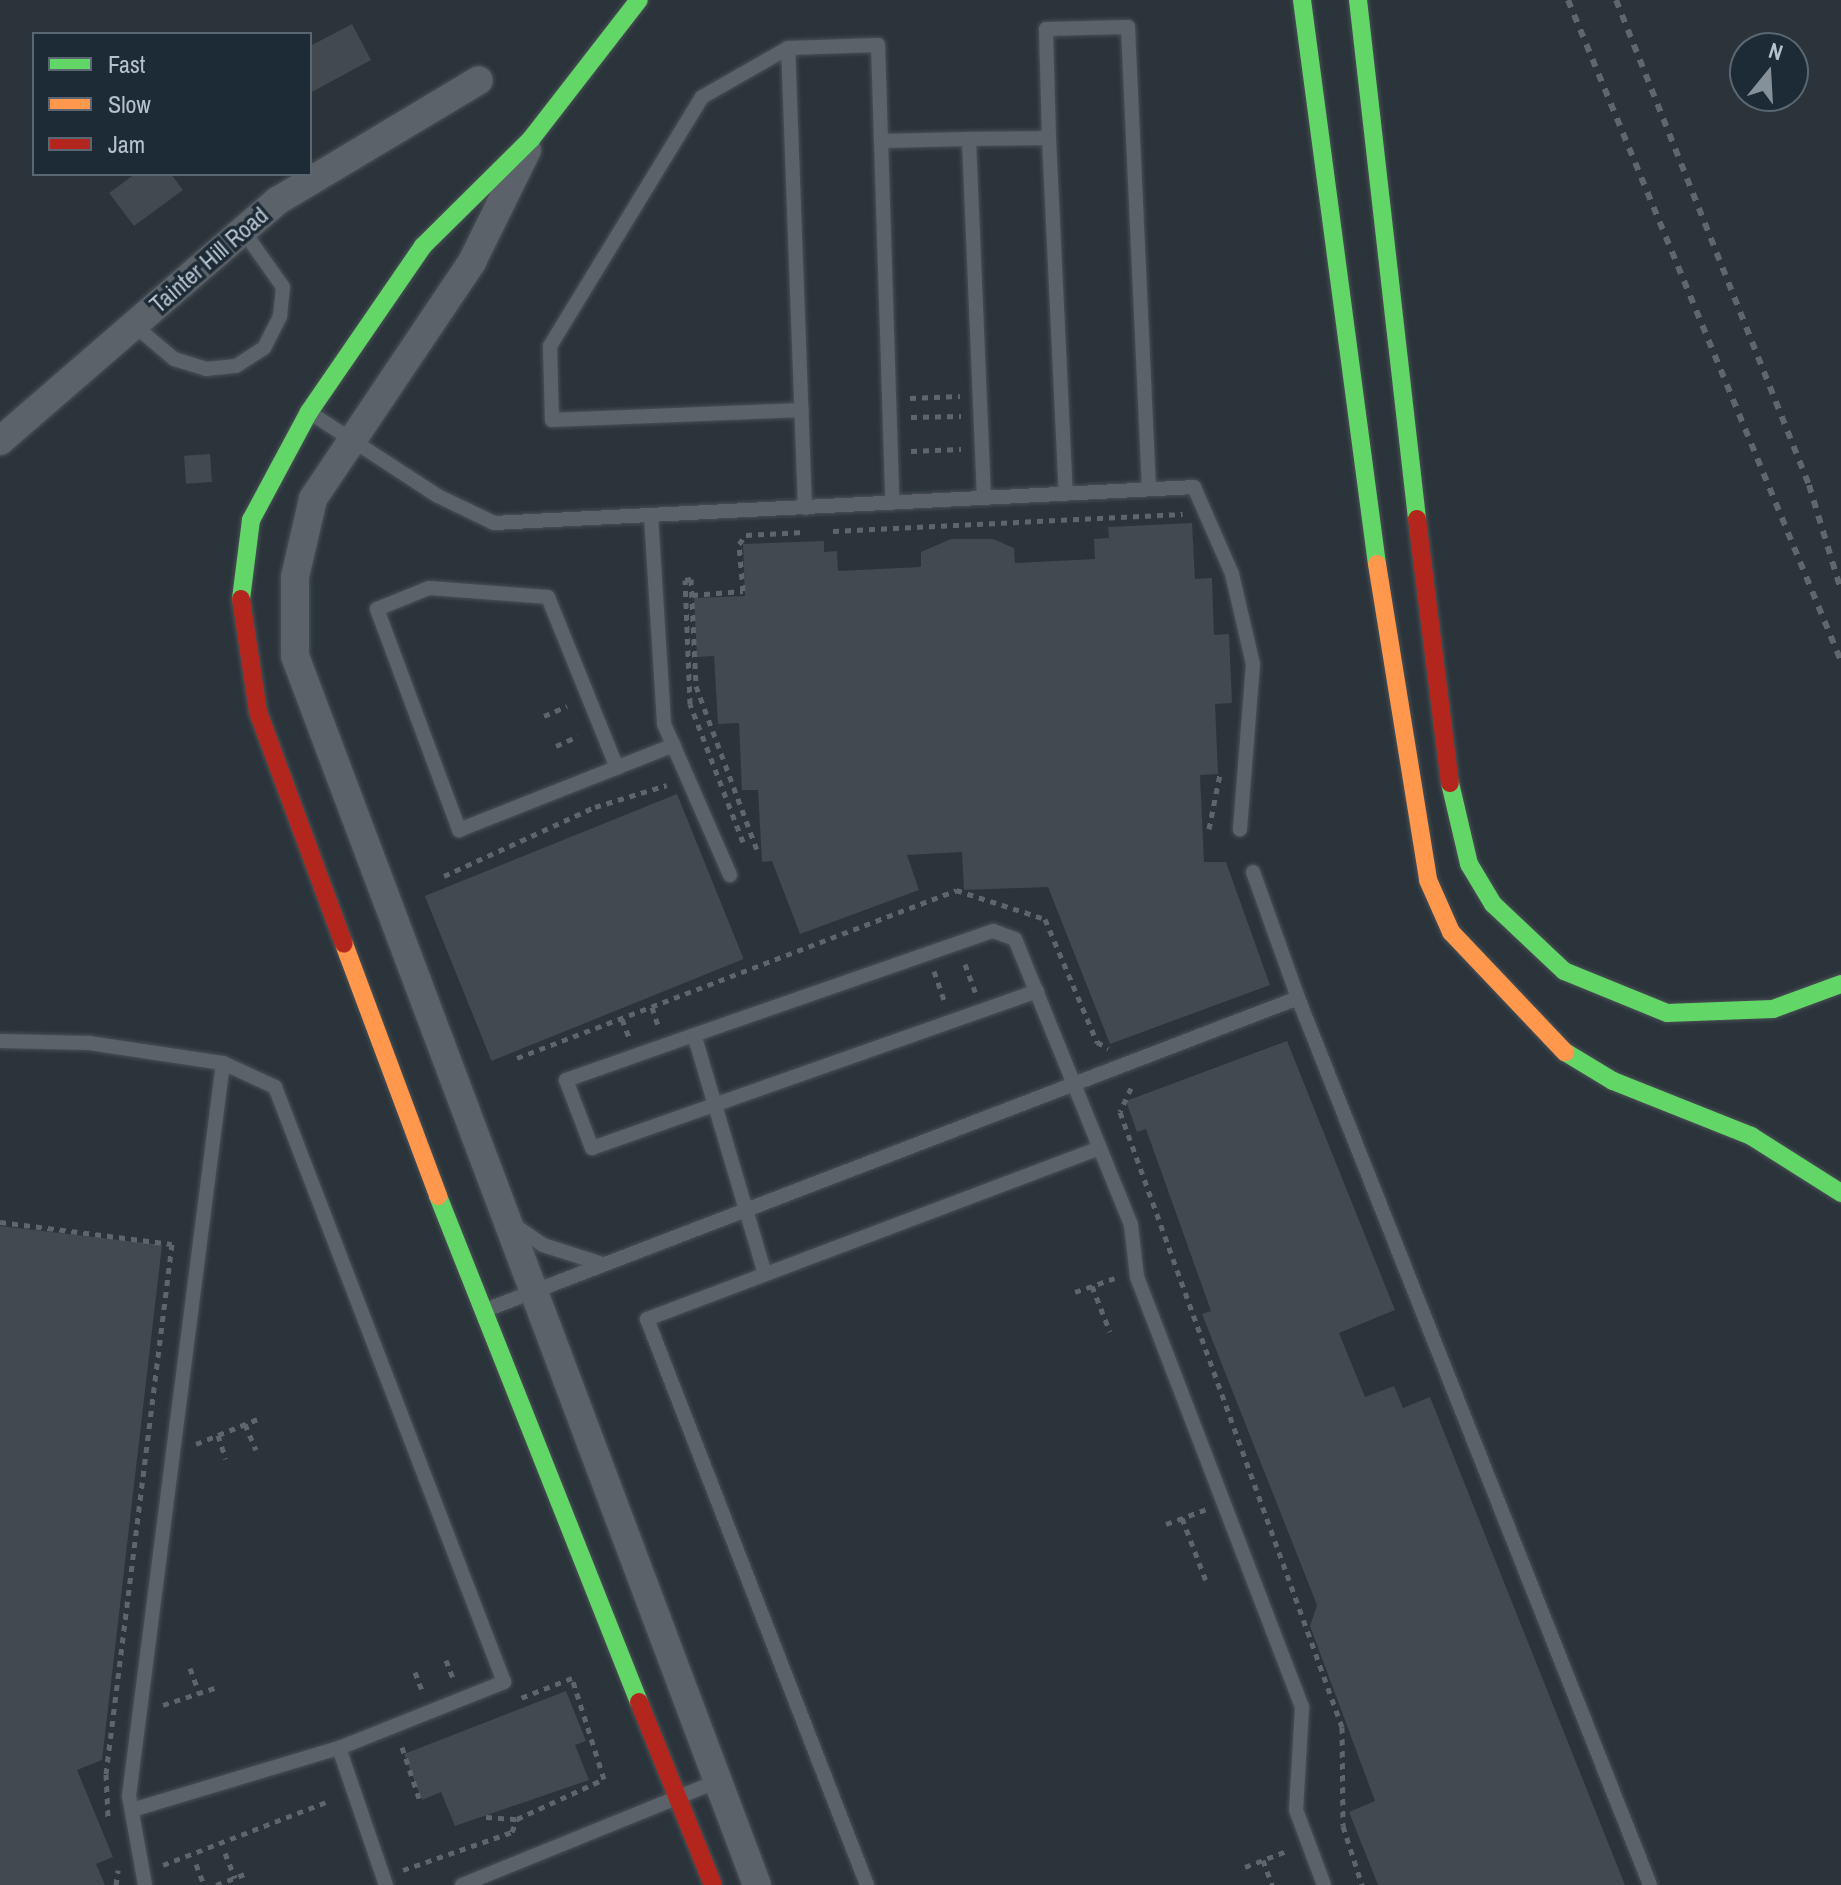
<!DOCTYPE html>
<html>
<head>
<meta charset="utf-8">
<style>
  body { margin:0 }
  #map { position:relative; width:1841px; height:1885px; overflow:hidden; background:#2b343b; font-family:"Archivo Narrow",sans-serif }
  div>[style] { position:absolute }
  .building>* { inset:0; background:#42494f; transform-origin:0 0 }
  .path>* { height:5px; margin-top:-2.5px; transform-origin:0; background:repeating-linear-gradient(90deg,#5e666c 0 6px,transparent 0 12px) }
  .roads { filter:drop-shadow(0 0 2px #495055) drop-shadow(0 0 2px #495055) }
  .lane>* { height:14px; margin:-7px; padding:0 7px; transform-origin:7px; border-radius:7px; background:#5b6269 }
  .street>* { height:28px; margin:-14px; padding:0 14px; transform-origin:14px; border-radius:14px; background:#5b6269 }
  .fast>* { height:18px; margin:-9px; padding:0 9px; transform-origin:9px; border-radius:9px; background:#63d668 }
  .slow>* { height:18px; margin:-9px; padding:0 9px; transform-origin:9px; border-radius:9px; background:#ff974d }
  .jam>* { height:18px; margin:-9px; padding:0 9px; transform-origin:9px; border-radius:9px; background:#b3261e }
  .rail>* { height:6px; margin-top:-3px; transform-origin:0; background:repeating-linear-gradient(90deg,#5f666c 0 8px,transparent 0 16px) }
  span { translate:-50% -50%; white-space:nowrap; text-align:center; line-height:1.15; -webkit-text-stroke:7px #1d2b37; paint-order:stroke }
  .street-label { font-size:24px; color:#b5c1cc }
  .legend { position:absolute; left:32px; top:32px; width:280px; height:144px; box-sizing:border-box; background:#1d2b37; border:2px solid #5a6773; margin:0; padding:10px 14px; list-style:none; font-size:24px; color:#b5c1cc }
  .legend li { display:flex; align-items:center; gap:16px; height:40px }
  .legend b { width:40px; border:2px solid #5a6773 }
  .north { position:absolute; left:1729px; top:32px; width:80px; height:80px; box-sizing:border-box; background:#1d2b37; border:2px solid #5a6773; border-radius:50%; rotate:18deg; font-size:22px; font-weight:700; line-height:32px; text-align:center; color:#b5c1cc }
  .north::after { content:''; display:block; margin:auto; width:28px; height:36px; background:#859099; clip-path:polygon(50% 0,100% 100%,50% 72%,0 100%) }
</style>
</head>
<body>
<div id="map">
  <div class="building">
    <i style="clip-path:polygon(352px 24px,371px 60px,310px 93px,310px 46px)"></i>
    <i style="clip-path:polygon(135px 174px,171px 174px,183px 190px,134px 226px,109px 193px)"></i>
    <i style="left:210px;top:454px;width:28px;height:26px;rotate:86deg"></i>
    <i style="clip-path:polygon(1192px 523px,1195px 579px,1212px 578px,1214px 635px,1229px 634px,1232px 703px,1215px 704px,1218px 774px,1200px 775px,1204px 862px,1226px 862px,1270px 985px,1110px 1044px,1048px 887px,964px 890px,962px 852px,907px 855px,919px 890px,800px 934px,772px 861px,762px 862px,758px 790px,742px 790px,739px 723px,718px 724px,714px 656px,697px 657px,694px 598px,745px 596px,743px 544px,824px 541px,824px 552px,837px 551px,838px 571px,921px 567px,921px 552px,951px 539px,993px 539px,1014px 548px,1015px 563px,1095px 559px,1094px 539px,1109px 538px,1108px 527px)"></i>
    <i style="left:677px;top:794px;width:178px;height:272px;rotate:68deg"></i>
    <i style="clip-path:polygon(1287px 1041px,1395px 1310px,1339px 1333px,1365px 1397px,1394px 1386px,1403px 1408px,1430px 1397px,1625px 1885px,1378px 1885px,1349px 1812px,1375px 1801px,1310px 1626px,1317px 1605px,1202px 1314px,1211px 1311px,1146px 1129px,1137px 1132px,1126px 1101px)"></i>
    <i style="clip-path:polygon(0 1226px,162px 1245px,102px 1760px,77px 1770px,113px 1857px,96px 1864px,105px 1885px,0 1885px)"></i>
    <i style="clip-path:polygon(566px 1691px,586px 1741px,575px 1745px,589px 1780px,455px 1826px,441px 1792px,422px 1800px,404px 1754px)"></i>
  </div>
  <div class="path">
    <i style="left:910px;top:398px;width:50px;rotate:-2.3deg"></i>
    <i style="left:911px;top:417px;width:50px;rotate:-1.1deg"></i>
    <i style="left:911px;top:451px;width:50px;rotate:-2.3deg"></i>
    <i style="left:833px;top:531px;width:350px;rotate:-2.8deg"></i>
    <i style="left:692px;top:595px;width:51px;rotate:-4.5deg"></i>
    <i style="left:743px;top:591px;width:47px;rotate:-94.9deg"></i>
    <i style="left:739px;top:544px;width:11px;rotate:-52deg"></i>
    <i style="left:746px;top:535px;width:57px;rotate:-3deg"></i>
    <i style="left:544px;top:716px;width:25px;rotate:-23deg"></i>
    <i style="left:556px;top:746px;width:24px;rotate:-24deg"></i>
    <i style="left:1209px;top:829px;width:56px;rotate:-78.7deg"></i>
    <i style="left:743px;top:842px;width:148px;rotate:-111deg"></i>
    <i style="left:690px;top:704px;width:124px;rotate:-92.3deg"></i>
    <i style="left:685px;top:580px;width:6px;rotate:-9deg"></i>
    <i style="left:691px;top:579px;width:107px;rotate:87.3deg"></i>
    <i style="left:696px;top:686px;width:178px;rotate:69.6deg"></i>
    <i style="left:444px;top:876px;width:166px;rotate:-24.6deg"></i>
    <i style="left:595px;top:807px;width:75px;rotate:-17deg"></i>
    <i style="left:965px;top:964px;width:30px;rotate:70deg"></i>
    <i style="left:934px;top:971px;width:34px;rotate:71deg"></i>
    <i style="left:652px;top:1007px;width:19px;rotate:72deg"></i>
    <i style="left:622px;top:1019px;width:19px;rotate:69deg"></i>
    <i style="left:517px;top:1058px;width:470px;rotate:-20.9deg"></i>
    <i style="left:956px;top:890px;width:94px;rotate:18deg"></i>
    <i style="left:1045px;top:919px;width:134px;rotate:67.1deg"></i>
    <i style="left:1097px;top:1042px;width:13px;rotate:29deg"></i>
    <i style="left:1131px;top:1088px;width:26px;rotate:115deg"></i>
    <i style="left:1120px;top:1112px;width:654px;rotate:70.15deg"></i>
    <i style="left:1342px;top:1727px;width:99px;rotate:89.4deg"></i>
    <i style="left:1343px;top:1826px;width:62px;rotate:72.1deg"></i>
    <i style="left:0;top:1222px;width:173px;rotate:7.3deg"></i>
    <i style="left:172px;top:1244px;width:534px;rotate:97.1deg"></i>
    <i style="left:106px;top:1774px;width:43px;rotate:87.3deg"></i>
    <i style="left:1092px;top:1286px;width:49px;rotate:68.6deg"></i>
    <i style="left:1075px;top:1292px;width:42px;rotate:-19.3deg"></i>
    <i style="left:245px;top:1424px;width:28px;rotate:67deg"></i>
    <i style="left:218px;top:1435px;width:25px;rotate:72deg"></i>
    <i style="left:196px;top:1444px;width:67px;rotate:-22deg"></i>
    <i style="left:1182px;top:1518px;width:67px;rotate:69.1deg"></i>
    <i style="left:1166px;top:1524px;width:44px;rotate:-20.1deg"></i>
    <i style="left:446px;top:1660px;width:22px;rotate:69deg"></i>
    <i style="left:190px;top:1668px;width:27px;rotate:70deg"></i>
    <i style="left:415px;top:1672px;width:22px;rotate:69deg"></i>
    <i style="left:163px;top:1705px;width:57px;rotate:-18.4deg"></i>
    <i style="left:402px;top:1747px;width:54px;rotate:71.6deg"></i>
    <i style="left:486px;top:1817px;width:31px;rotate:4deg"></i>
    <i style="left:225px;top:1853px;width:27px;rotate:68deg"></i>
    <i style="left:1263px;top:1860px;width:27px;rotate:70deg"></i>
    <i style="left:196px;top:1864px;width:22px;rotate:69deg"></i>
    <i style="left:163px;top:1865px;width:175px;rotate:-21.1deg"></i>
    <i style="left:1245px;top:1867px;width:47px;rotate:-21.1deg"></i>
    <i style="left:403px;top:1870px;width:115px;rotate:-19.2deg"></i>
    <i style="left:512px;top:1832px;width:14px;rotate:-69deg"></i>
    <i style="left:517px;top:1819px;width:96px;rotate:-24.7deg"></i>
    <i style="left:604px;top:1779px;width:106px;rotate:-107.6deg"></i>
    <i style="left:572px;top:1678px;width:58px;rotate:158.7deg"></i>
    <i style="left:116px;top:1885px;width:15px;rotate:-82deg"></i>
    <i style="left:216px;top:1885px;width:34px;rotate:-21deg"></i>
  </div>
  <div class="roads">
    <div class="lane">
      <i style="left:788px;top:48px;width:99px;rotate:150.3deg"></i>
      <i style="left:702px;top:97px;width:292px;rotate:121.4deg"></i>
      <i style="left:550px;top:346px;width:74px;rotate:88.5deg"></i>
      <i style="left:552px;top:420px;width:250px;rotate:-2.3deg"></i>
      <i style="left:1049px;top:138px;width:109px;rotate:-91.6deg"></i>
      <i style="left:1046px;top:29px;width:82px;rotate:-1.4deg"></i>
      <i style="left:1128px;top:27px;width:462px;rotate:87.4deg"></i>
      <i style="left:881px;top:141px;width:88px;rotate:-1.3deg"></i>
      <i style="left:135px;top:326px;width:51px;rotate:40.2deg"></i>
      <i style="left:174px;top:359px;width:34px;rotate:17deg"></i>
      <i style="left:206px;top:369px;width:30px;rotate:-6deg"></i>
      <i style="left:236px;top:366px;width:33px;rotate:-33deg"></i>
      <i style="left:264px;top:348px;width:36px;rotate:-63deg"></i>
      <i style="left:280px;top:316px;width:29px;rotate:-84deg"></i>
      <i style="left:283px;top:287px;width:71px;rotate:-125.3deg"></i>
      <i style="left:312px;top:414px;width:150px;rotate:33.1deg"></i>
      <i style="left:438px;top:496px;width:62px;rotate:25.7deg"></i>
      <i style="left:494px;top:523px;width:701px;rotate:-2.94deg"></i>
      <i style="left:1194px;top:487px;width:95px;rotate:66.4deg"></i>
      <i style="left:1232px;top:574px;width:92px;rotate:76.9deg"></i>
      <i style="left:1253px;top:664px;width:166px;rotate:94.5deg"></i>
      <i style="left:984px;top:498px;width:359px;rotate:-92.4deg"></i>
      <i style="left:969px;top:139px;width:80px;rotate:-0.7deg"></i>
      <i style="left:1049px;top:138px;width:356px;rotate:87.3deg"></i>
      <i style="left:805px;top:508px;width:460px;rotate:-92.1deg"></i>
      <i style="left:788px;top:48px;width:90px;rotate:-1.9deg"></i>
      <i style="left:878px;top:45px;width:458px;rotate:88.2deg"></i>
      <i style="left:651px;top:516px;width:208px;rotate:86.4deg"></i>
      <i style="left:664px;top:724px;width:165px;rotate:66.4deg"></i>
      <i style="left:617px;top:768px;width:184px;rotate:-112deg"></i>
      <i style="left:548px;top:597px;width:119px;rotate:-175.7deg"></i>
      <i style="left:429px;top:588px;width:56px;rotate:158deg"></i>
      <i style="left:377px;top:609px;width:236px;rotate:69.6deg"></i>
      <i style="left:459px;top:830px;width:231px;rotate:-21.6deg"></i>
      <i style="left:1253px;top:872px;width:134px;rotate:70.3deg"></i>
      <i style="left:694px;top:1035px;width:136px;rotate:160.6deg"></i>
      <i style="left:566px;top:1080px;width:73px;rotate:69.1deg"></i>
      <i style="left:592px;top:1148px;width:472px;rotate:-19.4deg"></i>
      <i style="left:0;top:1041px;width:89px;rotate:1.3deg"></i>
      <i style="left:89px;top:1043px;width:135px;rotate:8.5deg"></i>
      <i style="left:223px;top:1063px;width:739px;rotate:97.31deg"></i>
      <i style="left:129px;top:1796px;width:90px;rotate:79.8deg"></i>
      <i style="left:513px;top:1224px;width:37px;rotate:35deg"></i>
      <i style="left:543px;top:1245px;width:59px;rotate:17.8deg"></i>
      <i style="left:765px;top:1274px;width:249px;rotate:-106.5deg"></i>
      <i style="left:694px;top:1035px;width:317px;rotate:-19.2deg"></i>
      <i style="left:993px;top:931px;width:23px;rotate:20deg"></i>
      <i style="left:1015px;top:939px;width:309px;rotate:67.9deg"></i>
      <i style="left:1131px;top:1225px;width:52px;rotate:83.4deg"></i>
      <i style="left:1137px;top:1277px;width:461px;rotate:69deg"></i>
      <i style="left:1302px;top:1707px;width:103px;rotate:93.3deg"></i>
      <i style="left:1296px;top:1810px;width:80px;rotate:69.5deg"></i>
      <i style="left:483px;top:1311px;width:873px;rotate:-21.01deg"></i>
      <i style="left:1298px;top:998px;width:954px;rotate:68.35deg"></i>
      <i style="left:339px;top:1748px;width:145px;rotate:71.1deg"></i>
      <i style="left:132px;top:1810px;width:216px;rotate:-16.7deg"></i>
      <i style="left:339px;top:1748px;width:178px;rotate:-21.8deg"></i>
      <i style="left:504px;top:1682px;width:638px;rotate:-111.05deg"></i>
      <i style="left:275px;top:1087px;width:57px;rotate:-155.2deg"></i>
      <i style="left:462px;top:1885px;width:274px;rotate:-22.1deg"></i>
      <i style="left:867px;top:1885px;width:607px;rotate:-111.24deg"></i>
      <i style="left:647px;top:1319px;width:484px;rotate:-20.7deg"></i>
    </div>
    <div class="street">
      <i style="left:527px;top:150px;width:125px;rotate:116.2deg"></i>
      <i style="left:472px;top:262px;width:285px;rotate:123.9deg"></i>
      <i style="left:313px;top:499px;width:80px;rotate:103deg"></i>
      <i style="left:295px;top:577px;width:79px;rotate:90deg"></i>
      <i style="left:295px;top:656px;width:1313px;rotate:69.4deg"></i>
      <i style="left:0;top:441px;width:367px;rotate:-40.9deg"></i>
      <i style="left:277px;top:201px;width:235px;rotate:-30.9deg"></i>
    </div>
    <div class="fast">
      <i style="left:1302px;top:0;width:569px;rotate:82.43deg"></i>
      <i style="left:1358px;top:0;width:522px;rotate:83.51deg"></i>
      <i style="left:241px;top:599px;width:80px;rotate:-82.8deg"></i>
      <i style="left:251px;top:520px;width:123px;rotate:-61.8deg"></i>
      <i style="left:309px;top:412px;width:201px;rotate:-55.5deg"></i>
      <i style="left:423px;top:246px;width:152px;rotate:-44.7deg"></i>
      <i style="left:531px;top:139px;width:176px;rotate:-52.2deg"></i>
      <i style="left:1450px;top:783px;width:83px;rotate:76.8deg"></i>
      <i style="left:1469px;top:864px;width:47px;rotate:59deg"></i>
      <i style="left:1493px;top:904px;width:98px;rotate:43.3deg"></i>
      <i style="left:1564px;top:971px;width:111px;rotate:22.2deg"></i>
      <i style="left:1667px;top:1013px;width:106px;rotate:-2.2deg"></i>
      <i style="left:1773px;top:1009px;width:72px;rotate:-20.2deg"></i>
      <i style="left:1565px;top:1052px;width:56px;rotate:31.1deg"></i>
      <i style="left:1613px;top:1081px;width:149px;rotate:21.7deg"></i>
      <i style="left:1751px;top:1136px;width:107px;rotate:32.3deg"></i>
      <i style="left:438px;top:1196px;width:544px;rotate:68.34deg"></i>
    </div>
    <div class="slow">
      <i style="left:1377px;top:564px;width:320px;rotate:80.8deg"></i>
      <i style="left:1428px;top:880px;width:57px;rotate:66.1deg"></i>
      <i style="left:1451px;top:932px;width:166px;rotate:46.5deg"></i>
      <i style="left:344px;top:944px;width:269px;rotate:69.5deg"></i>
    </div>
    <div class="jam">
      <i style="left:1417px;top:519px;width:266px;rotate:82.9deg"></i>
      <i style="left:241px;top:599px;width:114px;rotate:81.4deg"></i>
      <i style="left:258px;top:712px;width:247px;rotate:69.7deg"></i>
      <i style="left:639px;top:1702px;width:197px;rotate:68deg"></i>
    </div>
  </div>
  <div class="rail">
    <i style="left:1568px;top:0;width:715px;rotate:67.56deg"></i>
    <i style="left:1616px;top:0;width:522px;rotate:68.3deg"></i>
    <i style="left:1809px;top:485px;width:110px;rotate:73.1deg"></i>
  </div>
  <div class="street-label">
    <span style="left:209px;top:260px;rotate:-41deg">Tainter Hill Road</span>
  </div>
  <ul class="legend">
  <li><b style="height:10px;background:#63d668"></b>Fast</li>
  <li><b style="height:10px;background:#ff974d"></b>Slow</li>
  <li><b style="height:10px;background:#b3261e"></b>Jam</li>
  </ul>
  <div class="north">N</div>
</div>
</body>
</html>
